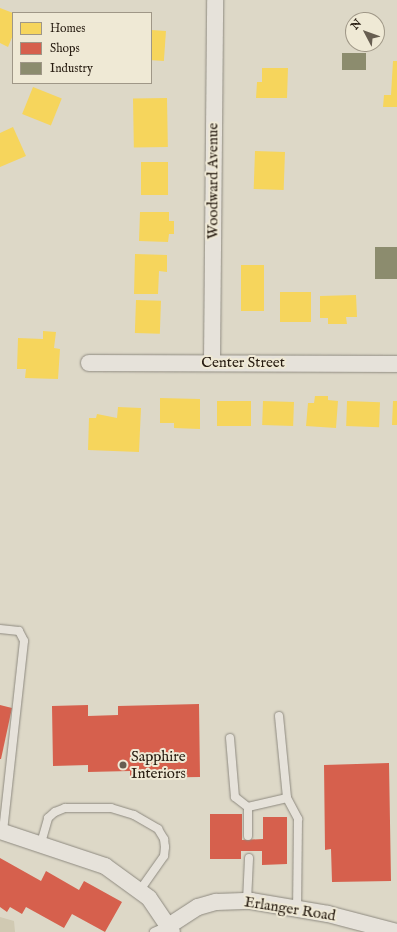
<!DOCTYPE html>
<html>
<head>
<meta charset="utf-8">
<style>
  body { margin:0 }
  #map { position:relative; width:397px; height:932px; overflow:hidden; background:#ddd8c7; font-family:"IM FELL English",serif }
  div>[style] { position:absolute }
  .green>* { inset:0; background:#d0c9b2 }
  .homes>* { inset:0; background:#f6d55c; transform-origin:0 0 }
  .shops>* { inset:0; background:#d6604d }
  .industry>* { inset:0; background:#8c8c6e; transform-origin:0 0 }
  .roads { filter:drop-shadow(0 0 1px #8e8a80) drop-shadow(0 0 1px #8e8a80) }
  .lane>* { height:8px; margin:-4px; padding:0 4px; transform-origin:4px; border-radius:4px; background:#e6e2da }
  .street>* { height:16px; margin:-8px; padding:0 8px; transform-origin:8px; border-radius:8px; background:#e6e2da }
  .dots>* { width:11px; height:11px; translate:-50% -50%; box-sizing:border-box; border:2px solid #efe9d5; border-radius:50% }
  span { translate:-50% -50%; white-space:nowrap; text-align:center; line-height:1.15; -webkit-text-stroke:4px #efe9d5; paint-order:stroke }
  .street-label { font-size:15px; color:#271c11 }
  .poi-label { font-size:15px; color:#271c11 }
  .left { translate:0 -50%; text-align:left }
  .legend { position:absolute; left:12px; top:12px; width:140px; height:72px; box-sizing:border-box; background:#efe9d5; border:1px solid #9f9787; margin:0; padding:5px 7px; list-style:none; font-size:12px; color:#271c11 }
  .legend li { display:flex; align-items:center; gap:8px; height:20px }
  .legend b { width:20px; border:1px solid #9f9787 }
  .north { position:absolute; left:345px; top:12px; width:40px; height:40px; box-sizing:border-box; background:#efe9d5; border:1px solid #9f9787; border-radius:50%; rotate:311deg; font-size:11px; font-weight:700; line-height:16px; text-align:center; color:#271c11 }
  .north::after { content:''; display:block; margin:auto; width:14px; height:18px; background:#675e51; clip-path:polygon(50% 0,100% 100%,50% 72%,0 100%) }
</style>
</head>
<body>
<div id="map">
  <div class="green">
    <i style="clip-path:polygon(0 917px,14px 921px,15px 932px,0 932px)"></i>
  </div>
  <div class="homes">
    <i style="clip-path:polygon(0 8px,13px 13px,13px 35px,8px 47px,0 43px)"></i>
    <i style="left:151px;top:30px;width:15px;height:30px;rotate:4deg"></i>
    <i style="clip-path:polygon(393px 61px,397px 61px,397px 107px,383px 107px,384px 95px,391px 95px)"></i>
    <i style="clip-path:polygon(262px 68px,288px 68px,287px 98px,256px 98px,257px 82px,262px 82px)"></i>
    <i style="left:33px;top:87px;width:31px;height:29px;rotate:22deg"></i>
    <i style="left:167px;top:98px;width:49px;height:34px;rotate:89deg"></i>
    <i style="clip-path:polygon(13px 127px,26px 156px,0 167px,0 133px)"></i>
    <i style="left:255px;top:151px;width:30px;height:38px;rotate:2deg"></i>
    <i style="left:141px;top:162px;width:27px;height:33px"></i>
    <i style="clip-path:polygon(140px 212px,169px 212px,169px 221px,174px 221px,174px 234px,169px 234px,168px 242px,139px 241px)"></i>
    <i style="clip-path:polygon(135px 254px,167px 255px,167px 272px,159px 271px,158px 294px,134px 294px)"></i>
    <i style="left:241px;top:265px;width:23px;height:46px"></i>
    <i style="left:280px;top:292px;width:31px;height:30px"></i>
    <i style="clip-path:polygon(356px 295px,357px 317px,346px 317px,347px 324px,328px 324px,328px 318px,320px 318px,320px 296px)"></i>
    <i style="left:136px;top:300px;width:25px;height:33px;rotate:2deg"></i>
    <i style="clip-path:polygon(43px 331px,56px 332px,54px 348px,60px 349px,58px 379px,25px 378px,26px 369px,17px 369px,18px 338px,43px 339px)"></i>
    <i style="clip-path:polygon(315px 396px,328px 396px,328px 400px,338px 401px,336px 428px,306px 426px,308px 403px,314px 403px)"></i>
    <i style="clip-path:polygon(160px 398px,200px 399px,200px 429px,174px 428px,174px 423px,160px 423px)"></i>
    <i style="left:217px;top:401px;width:34px;height:25px"></i>
    <i style="left:263px;top:401px;width:31px;height:24px;rotate:2deg"></i>
    <i style="left:347px;top:401px;width:33px;height:25px;rotate:2deg"></i>
    <i style="clip-path:polygon(393px 401px,397px 401px,397px 425px,392px 425px)"></i>
    <i style="clip-path:polygon(118px 407px,141px 408px,139px 452px,88px 450px,89px 418px,96px 418px,97px 414px,117px 418px)"></i>
  </div>
  <div class="shops">
    <i style="clip-path:polygon(199px 704px,200px 777px,130px 778px,130px 771px,88px 772px,88px 765px,53px 766px,52px 706px,88px 705px,88px 716px,118px 715px,118px 706px)"></i>
    <i style="clip-path:polygon(0 705px,12px 708px,1px 759px,0 759px)"></i>
    <i style="clip-path:polygon(389px 763px,391px 881px,332px 882px,331px 849px,325px 850px,324px 765px)"></i>
    <i style="clip-path:polygon(210px 814px,242px 814px,242px 840px,263px 839px,263px 817px,287px 817px,287px 864px,262px 865px,262px 851px,241px 851px,241px 859px,210px 859px)"></i>
    <i style="clip-path:polygon(0 858px,41px 881px,46px 871px,79px 890px,84px 881px,122px 902px,105px 932px,72px 914px,64px 928px,26px 907px,22px 914px,10px 907px,7px 912px,0 907px)"></i>
  </div>
  <div class="industry">
    <i style="left:366px;top:53px;width:17px;height:24px;rotate:90deg"></i>
    <i style="left:375px;top:247px;width:22px;height:32px"></i>
  </div>
  <div class="roads">
    <div class="lane">
      <i style="left:0;top:629px;width:19px;rotate:6deg"></i>
      <i style="left:19px;top:631px;width:11px;rotate:63deg"></i>
      <i style="left:24px;top:641px;width:192px;rotate:96.3deg"></i>
      <i style="left:279px;top:716px;width:82px;rotate:84.4deg"></i>
      <i style="left:287px;top:798px;width:24px;rotate:62deg"></i>
      <i style="left:298px;top:819px;width:90px;rotate:90.6deg"></i>
      <i style="left:230px;top:738px;width:59px;rotate:85.2deg"></i>
      <i style="left:235px;top:797px;width:16px;rotate:38deg"></i>
      <i style="left:248px;top:836px;width:29px;rotate:-90deg"></i>
      <i style="left:248px;top:807px;width:40px;rotate:-13deg"></i>
      <i style="left:41px;top:843px;width:26px;rotate:-74deg"></i>
      <i style="left:48px;top:818px;width:9px;rotate:-41deg"></i>
      <i style="left:55px;top:812px;width:11px;rotate:-22deg"></i>
      <i style="left:65px;top:808px;width:46px"></i>
      <i style="left:111px;top:808px;width:24px;rotate:17deg"></i>
      <i style="left:134px;top:815px;width:28px;rotate:30deg"></i>
      <i style="left:158px;top:829px;width:12px;rotate:59deg"></i>
      <i style="left:164px;top:839px;width:8px;rotate:83deg"></i>
      <i style="left:165px;top:847px;width:9px;rotate:96deg"></i>
      <i style="left:164px;top:856px;width:42px;rotate:125.2deg"></i>
      <i style="left:247px;top:901px;width:43px;rotate:-87.3deg"></i>
      <i style="left:154px;top:932px;width:17px;rotate:-24deg"></i>
    </div>
    <div class="street">
      <i style="left:89px;top:363px;width:308px;rotate:0.2deg"></i>
      <i style="left:212px;top:363px;width:363px;rotate:-89.5deg"></i>
      <i style="left:0;top:831px;width:111px;rotate:18.4deg"></i>
      <i style="left:105px;top:866px;width:54px;rotate:36deg"></i>
      <i style="left:149px;top:898px;width:41px;rotate:55.9deg"></i>
      <i style="left:170px;top:925px;width:33px;rotate:-33deg"></i>
      <i style="left:198px;top:907px;width:19px;rotate:-16deg"></i>
      <i style="left:216px;top:902px;width:35px;rotate:-2deg"></i>
      <i style="left:251px;top:901px;width:78px;rotate:9.6deg"></i>
      <i style="left:328px;top:914px;width:71px;rotate:14.6deg"></i>
    </div>
  </div>
  <div class="dots">
    <i style="left:123px;top:765px;background:#675e51"></i>
  </div>
  <div class="street-label">
    <span style="left:213px;top:181px;rotate:-90deg">Woodward Avenue</span>
    <span style="left:243px;top:363px">Center Street</span>
    <span style="left:290px;top:909px;rotate:9deg">Erlanger Road</span>
  </div>
  <div class="poi-label">
    <span class="left" style="left:131px;top:765px">Sapphire<br>Interiors</span>
  </div>
  <ul class="legend">
  <li><b style="height:11px;background:#f6d55c"></b>Homes</li>
  <li><b style="height:11px;background:#d6604d"></b>Shops</li>
  <li><b style="height:11px;background:#8c8c6e"></b>Industry</li>
  </ul>
  <div class="north">N</div>
</div>
</body>
</html>
